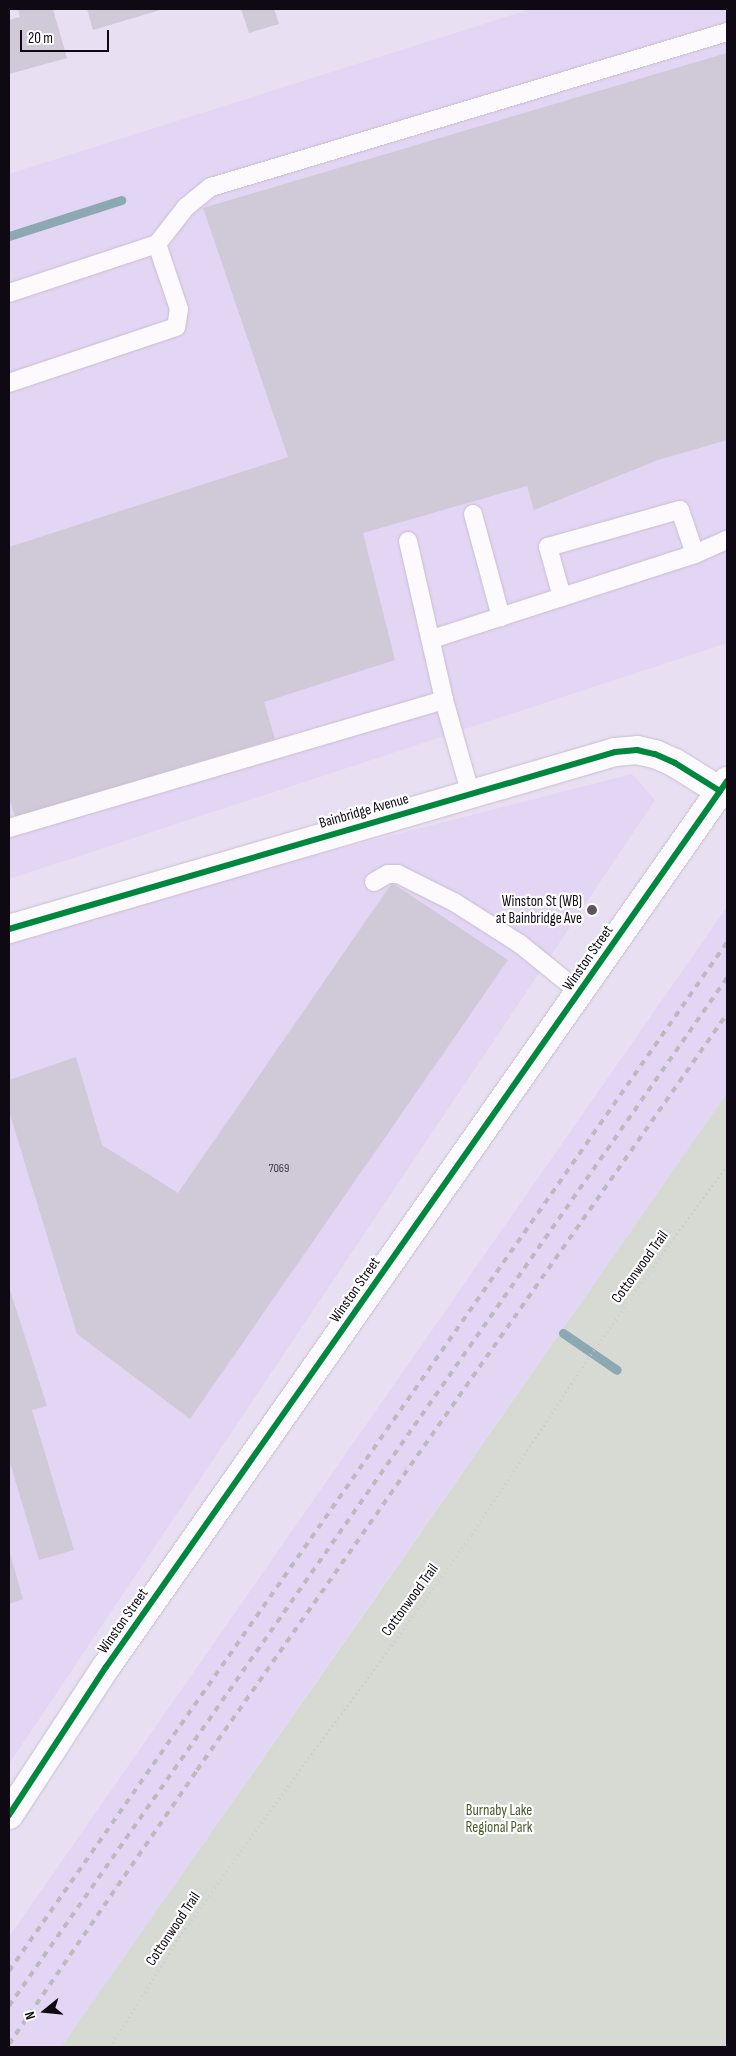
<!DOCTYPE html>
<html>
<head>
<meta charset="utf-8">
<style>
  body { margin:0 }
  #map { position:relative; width:736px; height:2056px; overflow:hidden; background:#e8dff2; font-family:"Sofia Sans Condensed",sans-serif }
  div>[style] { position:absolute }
  .built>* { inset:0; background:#e3d5f4 }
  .green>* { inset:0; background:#d6dad2 }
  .stream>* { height:9px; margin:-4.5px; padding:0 4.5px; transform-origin:4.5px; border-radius:4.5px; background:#8ca8b3 }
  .building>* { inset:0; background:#d0c9d8 }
  .path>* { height:3px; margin-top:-1.5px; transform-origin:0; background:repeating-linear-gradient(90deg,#cdcbd0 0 1px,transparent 0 5px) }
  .roads { filter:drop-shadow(0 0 1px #c6bfcd) drop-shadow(0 0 1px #c6bfcd) }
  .service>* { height:18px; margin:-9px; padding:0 9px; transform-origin:9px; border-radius:9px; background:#fcfafd }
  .tertiary>* { height:28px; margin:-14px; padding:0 14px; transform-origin:14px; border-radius:14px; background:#fcfafd }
  .rail>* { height:4px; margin-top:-2px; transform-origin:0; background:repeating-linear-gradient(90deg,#bdbabf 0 6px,transparent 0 12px) }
  .cycleway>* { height:6px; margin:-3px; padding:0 3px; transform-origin:3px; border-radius:3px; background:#00873e }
  .dots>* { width:14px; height:14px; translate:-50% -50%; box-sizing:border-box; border:2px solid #fff; border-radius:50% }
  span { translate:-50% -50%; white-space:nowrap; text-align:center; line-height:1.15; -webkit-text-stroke:4.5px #fff; paint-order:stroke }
  .number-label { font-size:12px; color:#413b47 }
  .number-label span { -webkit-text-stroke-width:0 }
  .street-label { font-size:15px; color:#0f0914 }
  .poi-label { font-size:15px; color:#0f0914 }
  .right { translate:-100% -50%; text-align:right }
  .park-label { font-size:15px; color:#465c2a }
  .frame { position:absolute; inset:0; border:10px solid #0f0914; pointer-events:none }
  .north { position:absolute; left:20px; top:1986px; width:50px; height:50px; -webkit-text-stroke:4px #fff; paint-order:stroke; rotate:253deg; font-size:14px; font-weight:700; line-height:20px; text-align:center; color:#0f0914 }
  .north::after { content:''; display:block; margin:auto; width:18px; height:22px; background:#0f0914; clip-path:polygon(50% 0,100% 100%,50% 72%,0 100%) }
  .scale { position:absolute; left:20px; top:30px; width:89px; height:22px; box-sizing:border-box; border:2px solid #0f0914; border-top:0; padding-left:6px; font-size:15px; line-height:18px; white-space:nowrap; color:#0f0914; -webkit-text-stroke:4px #fff; paint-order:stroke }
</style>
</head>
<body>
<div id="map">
  <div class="built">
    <i style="clip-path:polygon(531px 9px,727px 9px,727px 643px,9px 879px,9px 174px)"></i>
    <i style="clip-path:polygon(632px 774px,655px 800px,9px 1764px,9px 933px)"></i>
    <i style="clip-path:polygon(727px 907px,727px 1093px,61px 2047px,9px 2047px,9px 1937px)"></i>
  </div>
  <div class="green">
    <i style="clip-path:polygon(727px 1093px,727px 2047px,61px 2047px,362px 1617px)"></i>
  </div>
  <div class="stream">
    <i style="left:9px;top:236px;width:118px;rotate:-17.8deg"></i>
    <i style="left:563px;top:1333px;width:65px;rotate:34.4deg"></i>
  </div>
  <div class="building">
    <i style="clip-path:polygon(18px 9px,53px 9px,67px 58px,9px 74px,9px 20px,20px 17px)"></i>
    <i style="clip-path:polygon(87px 9px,160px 9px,160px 10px,93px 30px)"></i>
    <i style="clip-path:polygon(241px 9px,274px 9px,279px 24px,249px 33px)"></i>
    <i style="clip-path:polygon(727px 53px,727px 440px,658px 460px,534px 510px,527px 486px,363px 533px,395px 660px,264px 702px,275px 739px,15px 817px,9px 797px,9px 547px,288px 457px,203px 208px)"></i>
    <i style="clip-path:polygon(392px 883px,508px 960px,190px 1419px,77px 1334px,9px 1111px,9px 1080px,76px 1057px,102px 1145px,178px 1193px)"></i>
    <i style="clip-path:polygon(9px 1287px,47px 1406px,32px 1410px,74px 1550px,39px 1560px,9px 1459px)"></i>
    <i style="clip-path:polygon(9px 1550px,23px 1599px,9px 1604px)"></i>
  </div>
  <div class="path">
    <i style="left:110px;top:2047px;width:141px;rotate:-57.8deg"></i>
    <i style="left:185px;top:1928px;width:487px;rotate:-53.9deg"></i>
    <i style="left:472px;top:1534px;width:223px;rotate:-56.5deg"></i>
    <i style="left:595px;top:1348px;width:226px;rotate:-54.2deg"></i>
  </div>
  <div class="roads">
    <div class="service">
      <i style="left:157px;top:244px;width:47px;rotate:-51.9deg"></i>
      <i style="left:186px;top:207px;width:32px;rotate:-39deg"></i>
      <i style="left:211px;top:187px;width:539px;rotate:-16.72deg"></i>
      <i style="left:9px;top:293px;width:156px;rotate:-18.3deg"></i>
      <i style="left:157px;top:244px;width:69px;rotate:71.3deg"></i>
      <i style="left:179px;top:309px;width:18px;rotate:99deg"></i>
      <i style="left:176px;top:327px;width:176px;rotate:161.5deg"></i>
      <i style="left:473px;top:514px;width:107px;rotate:74.8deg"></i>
      <i style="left:408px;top:541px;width:163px;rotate:77.2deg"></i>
      <i style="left:562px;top:597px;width:52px;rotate:-105.6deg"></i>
      <i style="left:548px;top:547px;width:137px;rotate:-15.7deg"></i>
      <i style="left:680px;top:510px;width:46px;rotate:71.2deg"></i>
      <i style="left:432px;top:639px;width:276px;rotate:-17.9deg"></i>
      <i style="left:695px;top:554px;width:35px;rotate:-24deg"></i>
      <i style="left:9px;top:828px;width:453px;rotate:-16.4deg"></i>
      <i style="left:444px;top:700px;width:96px;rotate:74.2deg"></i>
      <i style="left:374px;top:882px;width:16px;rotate:-30deg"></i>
      <i style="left:388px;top:874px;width:10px"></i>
      <i style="left:398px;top:874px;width:63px;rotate:26.6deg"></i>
      <i style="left:454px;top:902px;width:78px;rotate:32.5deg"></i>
      <i style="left:520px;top:944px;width:76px;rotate:39.1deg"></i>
    </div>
    <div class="tertiary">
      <i style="left:9px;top:929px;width:631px;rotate:-16.28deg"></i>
      <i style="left:615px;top:752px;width:22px;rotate:-5deg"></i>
      <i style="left:637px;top:750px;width:18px;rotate:13deg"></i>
      <i style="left:655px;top:754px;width:22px;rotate:24deg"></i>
      <i style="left:675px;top:763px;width:53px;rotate:31.9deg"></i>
      <i style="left:9px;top:1815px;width:177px;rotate:-56.8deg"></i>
      <i style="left:106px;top:1667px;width:1082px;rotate:-54.97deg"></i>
    </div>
  </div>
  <div class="rail">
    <i style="left:9px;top:1971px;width:1255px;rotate:-55.09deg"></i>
    <i style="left:9px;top:2006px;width:1254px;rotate:-55.07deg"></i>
    <i style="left:9px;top:2044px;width:332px;rotate:-55.5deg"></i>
    <i style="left:197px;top:1770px;width:923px;rotate:-54.97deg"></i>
  </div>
  <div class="cycleway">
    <i style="left:9px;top:929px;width:631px;rotate:-16.28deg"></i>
    <i style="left:615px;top:752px;width:22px;rotate:-5deg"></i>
    <i style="left:637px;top:750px;width:18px;rotate:13deg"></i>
    <i style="left:655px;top:754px;width:22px;rotate:24deg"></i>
    <i style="left:675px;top:763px;width:53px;rotate:31.9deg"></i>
    <i style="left:9px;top:1815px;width:177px;rotate:-56.8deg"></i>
    <i style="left:106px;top:1667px;width:1082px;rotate:-54.97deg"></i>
  </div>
  <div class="dots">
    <i style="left:592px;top:910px;background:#5b5462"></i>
  </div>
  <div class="number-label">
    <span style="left:279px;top:1169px">7069</span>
  </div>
  <div class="street-label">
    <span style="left:364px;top:811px;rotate:-16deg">Bainbridge Avenue</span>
    <span style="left:588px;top:958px;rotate:-55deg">Winston Street</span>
    <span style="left:640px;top:1267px;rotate:-54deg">Cottonwood Trail</span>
    <span style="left:355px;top:1290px;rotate:-55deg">Winston Street</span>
    <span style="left:410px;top:1600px;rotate:-54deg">Cottonwood Trail</span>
    <span style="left:123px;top:1621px;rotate:-55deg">Winston Street</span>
    <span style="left:173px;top:1929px;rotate:-56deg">Cottonwood Trail</span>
  </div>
  <div class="poi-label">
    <span class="right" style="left:582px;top:910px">Winston St (WB)<br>at Bainbridge Ave</span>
  </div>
  <div class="park-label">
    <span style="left:499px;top:1819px">Burnaby Lake<br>Regional Park</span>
  </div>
  <div class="frame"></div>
  <div class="north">N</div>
  <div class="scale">20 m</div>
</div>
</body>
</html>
